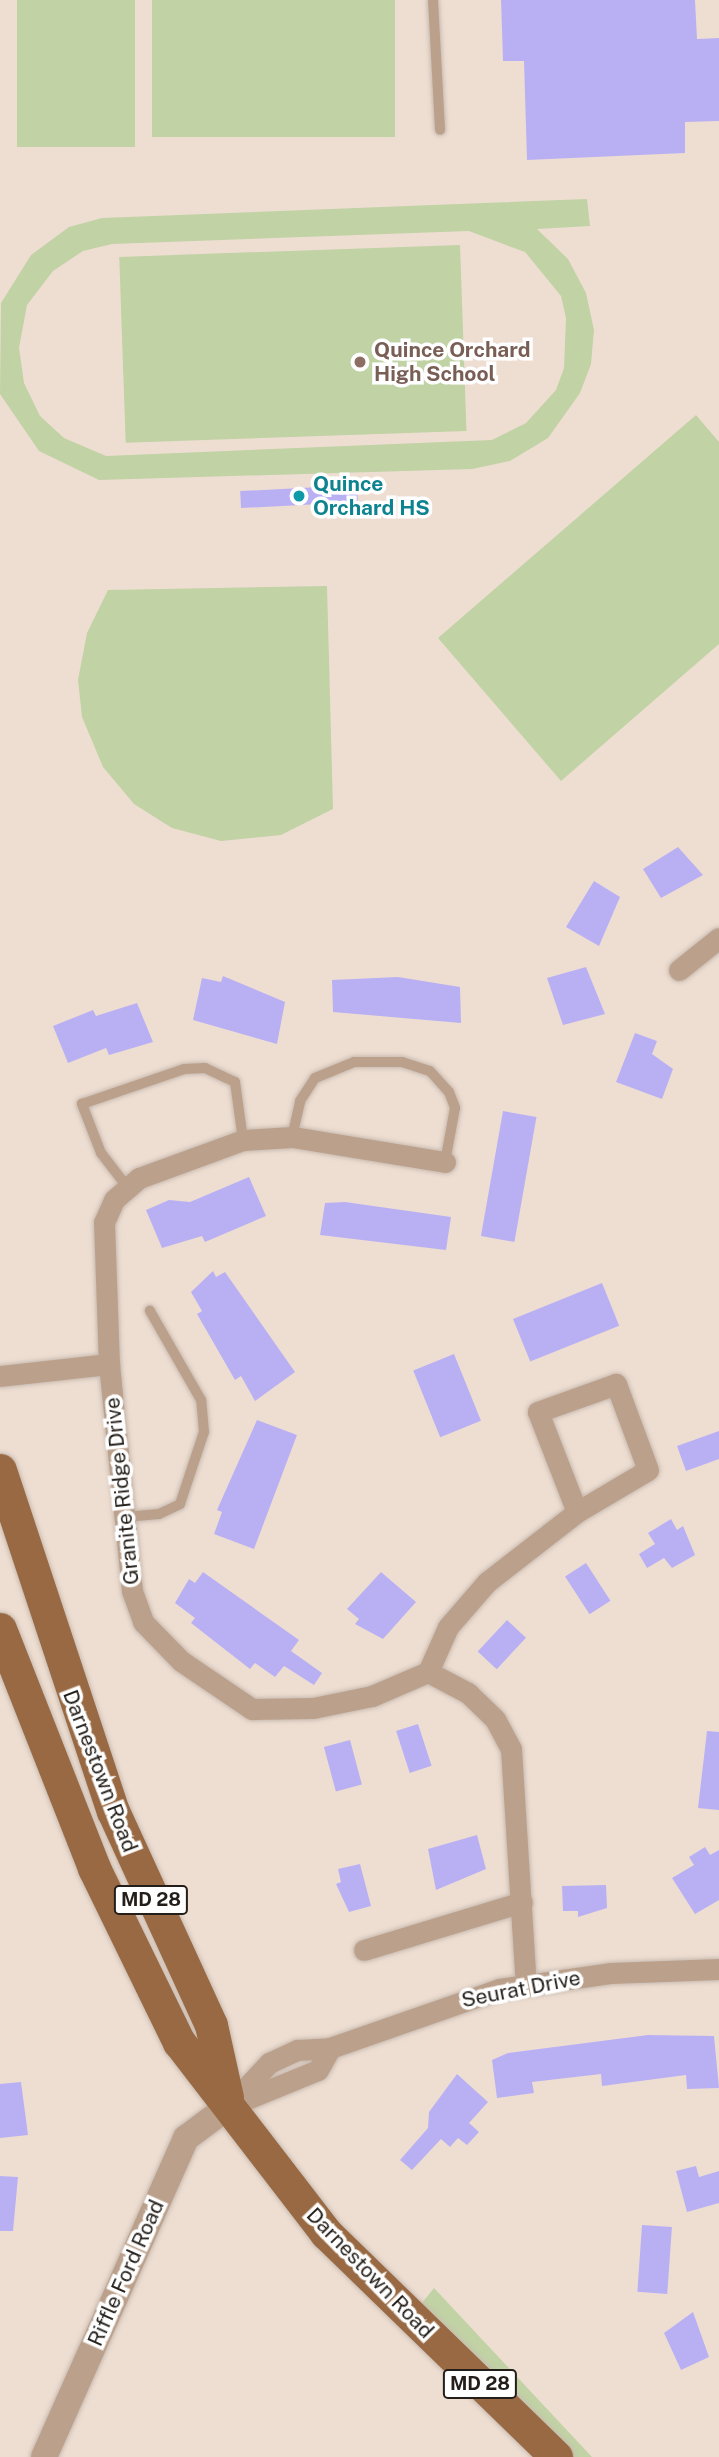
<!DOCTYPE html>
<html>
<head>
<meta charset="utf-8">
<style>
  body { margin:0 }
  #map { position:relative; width:719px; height:2457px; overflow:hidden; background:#eeded2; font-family:"Public Sans",sans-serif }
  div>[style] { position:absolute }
  .green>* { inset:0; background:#c1d2a5; transform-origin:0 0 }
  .building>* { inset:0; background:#b9b0f4; transform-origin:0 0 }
  .roads { filter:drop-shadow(0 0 2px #c9bbb1) drop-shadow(0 0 2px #c9bbb1) }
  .service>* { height:10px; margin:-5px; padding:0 5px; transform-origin:5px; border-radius:5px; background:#bba18c }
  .minor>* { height:21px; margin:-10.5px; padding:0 10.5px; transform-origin:10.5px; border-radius:10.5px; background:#bba18c }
  .tertiary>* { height:26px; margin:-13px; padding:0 13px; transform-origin:13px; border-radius:13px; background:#bba18c }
  .primary>* { height:33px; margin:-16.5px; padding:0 16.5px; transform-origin:16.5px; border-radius:16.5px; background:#986942 }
  .dots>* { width:19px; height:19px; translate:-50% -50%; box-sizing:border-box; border:4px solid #fff; border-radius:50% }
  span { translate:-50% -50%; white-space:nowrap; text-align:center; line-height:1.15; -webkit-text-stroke:7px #fff; paint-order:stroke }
  .shield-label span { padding:2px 5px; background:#fff; border:2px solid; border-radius:5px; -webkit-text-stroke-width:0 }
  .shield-label { font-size:19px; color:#231e19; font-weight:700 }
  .education-label { font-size:21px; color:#785e54; font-weight:700 }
  .left { translate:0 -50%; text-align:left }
  .culture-label { font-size:21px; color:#0d838f; font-weight:700 }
  .street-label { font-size:21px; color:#231e19 }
</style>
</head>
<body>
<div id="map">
  <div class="green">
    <i style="left:17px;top:0;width:118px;height:147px"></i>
    <i style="left:152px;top:0;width:243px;height:137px"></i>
    <i style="clip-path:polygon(evenodd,587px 199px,590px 226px,537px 229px,568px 259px,586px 293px,594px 330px,591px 364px,580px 393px,548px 438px,510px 461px,472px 469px,99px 480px,39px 451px,0 394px,1px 303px,31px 255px,69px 227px,102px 218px,587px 199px,469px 231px,525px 252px,561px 296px,566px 318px,564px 368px,556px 390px,526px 423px,492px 440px,106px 456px,64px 438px,40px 416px,24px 383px,19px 348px,27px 305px,53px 271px,83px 251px,112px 244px,469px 231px)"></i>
    <i style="left:460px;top:245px;width:186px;height:341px;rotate:88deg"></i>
    <i style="clip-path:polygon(696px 415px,719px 442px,719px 644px,561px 781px,438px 638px)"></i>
    <i style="clip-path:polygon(327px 586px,333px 809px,281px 835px,221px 841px,172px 828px,134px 804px,103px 767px,82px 717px,78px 680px,87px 633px,108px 590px)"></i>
    <i style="clip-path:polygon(434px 2288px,592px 2457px,558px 2457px,410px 2318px)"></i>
  </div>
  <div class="building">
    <i style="clip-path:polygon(501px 0,695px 0,697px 39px,719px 38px,719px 121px,685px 122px,685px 153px,527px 160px,524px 61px,503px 61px)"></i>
    <i style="left:357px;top:485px;width:17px;height:117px;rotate:87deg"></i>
    <i style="clip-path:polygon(678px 847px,703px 875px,661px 898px,643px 869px)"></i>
    <i style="clip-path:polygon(594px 881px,620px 897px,599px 946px,566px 927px)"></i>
    <i style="clip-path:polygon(586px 967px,605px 1014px,563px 1025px,547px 978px)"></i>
    <i style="clip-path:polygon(223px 976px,285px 1002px,277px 1044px,193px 1020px,202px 978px,221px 982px)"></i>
    <i style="clip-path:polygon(398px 977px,460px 987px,461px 1023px,333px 1012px,332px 980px)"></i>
    <i style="clip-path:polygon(137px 1003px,153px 1042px,109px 1055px,106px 1048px,68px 1063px,53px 1026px,93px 1010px,96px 1016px)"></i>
    <i style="clip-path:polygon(635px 1033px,657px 1041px,652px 1054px,673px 1069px,662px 1099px,616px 1082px)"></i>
    <i style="left:503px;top:1111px;width:34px;height:127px;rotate:10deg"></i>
    <i style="clip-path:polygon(249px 1177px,266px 1216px,205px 1242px,202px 1236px,162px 1248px,146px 1210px,169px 1200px,190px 1202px)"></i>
    <i style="clip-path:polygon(345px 1202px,451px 1217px,446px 1250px,320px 1235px,325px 1203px)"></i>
    <i style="clip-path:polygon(213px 1271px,216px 1277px,225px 1272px,295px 1372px,255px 1401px,241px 1376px,235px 1380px,197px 1314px,202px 1311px,191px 1292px)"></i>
    <i style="left:602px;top:1283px;width:46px;height:96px;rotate:68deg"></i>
    <i style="left:454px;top:1354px;width:72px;height:44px;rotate:68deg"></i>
    <i style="clip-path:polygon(257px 1420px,297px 1435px,254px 1549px,214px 1534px,222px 1512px,217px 1510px)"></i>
    <i style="clip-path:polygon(719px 1431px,719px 1459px,686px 1471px,677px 1446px)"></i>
    <i style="clip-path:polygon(671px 1519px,677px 1530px,683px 1526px,695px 1555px,672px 1568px,664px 1558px,647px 1568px,639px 1554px,655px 1544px,648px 1533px)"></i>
    <i style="left:586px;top:1563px;width:45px;height:25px;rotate:57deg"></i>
    <i style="clip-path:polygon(203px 1572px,299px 1640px,291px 1651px,322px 1673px,314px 1685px,284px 1666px,275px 1677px,255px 1663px,250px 1669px,191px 1623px,195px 1618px,175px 1603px,189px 1579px,195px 1583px)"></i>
    <i style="clip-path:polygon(381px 1572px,416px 1602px,383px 1639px,355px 1624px,359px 1619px,347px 1609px)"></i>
    <i style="left:507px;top:1620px;width:26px;height:43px;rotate:43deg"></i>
    <i style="left:418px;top:1724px;width:44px;height:23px;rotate:72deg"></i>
    <i style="clip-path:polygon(707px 1731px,719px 1732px,719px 1810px,698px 1808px)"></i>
    <i style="left:350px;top:1740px;width:46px;height:27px;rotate:75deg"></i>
    <i style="clip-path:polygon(477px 1835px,486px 1869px,436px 1890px,428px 1849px)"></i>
    <i style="clip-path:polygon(705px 1847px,710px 1855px,719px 1850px,719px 1900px,695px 1914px,672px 1878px,694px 1865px,689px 1857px)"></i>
    <i style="clip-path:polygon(360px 1864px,371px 1906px,349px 1912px,336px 1884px,341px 1882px,338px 1869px)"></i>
    <i style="clip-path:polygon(606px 1885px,607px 1908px,578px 1917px,578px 1911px,563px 1911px,562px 1886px)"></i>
    <i style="clip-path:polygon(648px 2035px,714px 2036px,719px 2088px,687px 2089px,686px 2075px,602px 2086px,601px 2074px,532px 2082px,534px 2093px,497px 2098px,492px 2060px,508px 2053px)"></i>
    <i style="clip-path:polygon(457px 2074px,488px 2102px,469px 2123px,479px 2132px,467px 2145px,458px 2138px,450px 2147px,441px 2139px,412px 2170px,400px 2160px,428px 2128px,429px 2112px)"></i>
    <i style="clip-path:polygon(21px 2082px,28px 2135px,0 2138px,0 2084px)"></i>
    <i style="clip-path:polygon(696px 2166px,699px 2177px,719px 2171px,719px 2203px,687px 2212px,676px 2171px)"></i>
    <i style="clip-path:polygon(0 2176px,18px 2177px,13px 2231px,0 2231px)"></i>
    <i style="left:642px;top:2225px;width:30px;height:67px;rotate:4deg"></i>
    <i style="clip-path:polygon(693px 2312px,709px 2357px,681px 2370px,664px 2333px)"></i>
  </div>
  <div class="roads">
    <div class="service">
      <i style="left:433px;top:0;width:130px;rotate:86.9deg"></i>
      <i style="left:292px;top:1137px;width:37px;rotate:-77deg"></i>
      <i style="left:300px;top:1101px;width:27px;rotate:-57deg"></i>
      <i style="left:315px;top:1078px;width:42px;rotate:-22.3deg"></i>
      <i style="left:354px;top:1062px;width:48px"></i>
      <i style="left:402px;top:1062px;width:29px;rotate:18deg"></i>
      <i style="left:430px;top:1071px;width:28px;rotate:48deg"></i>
      <i style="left:449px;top:1092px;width:17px;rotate:69deg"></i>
      <i style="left:455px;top:1108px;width:55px;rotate:100.5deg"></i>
      <i style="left:128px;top:1188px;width:44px;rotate:-127.6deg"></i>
      <i style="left:101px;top:1153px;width:53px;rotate:-111.2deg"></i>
      <i style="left:82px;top:1104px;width:108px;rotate:-18.9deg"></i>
      <i style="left:184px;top:1069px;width:21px;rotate:-3deg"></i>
      <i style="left:205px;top:1068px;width:33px;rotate:25deg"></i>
      <i style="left:235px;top:1082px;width:59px;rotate:82.1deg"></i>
      <i style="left:125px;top:1517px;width:34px;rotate:-5deg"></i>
      <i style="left:159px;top:1514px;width:23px;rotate:-25deg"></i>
      <i style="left:180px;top:1504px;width:76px;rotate:-71.6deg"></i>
      <i style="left:204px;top:1432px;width:32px;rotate:-95deg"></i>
      <i style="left:201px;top:1400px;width:103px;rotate:-119.8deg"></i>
    </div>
    <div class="minor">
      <i style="left:679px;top:970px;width:51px;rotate:-38.7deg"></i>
      <i style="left:445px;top:1162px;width:155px;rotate:-170.7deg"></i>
      <i style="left:292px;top:1137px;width:49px;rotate:176.5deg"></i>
      <i style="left:243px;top:1140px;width:111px;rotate:159.9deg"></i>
      <i style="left:139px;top:1178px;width:33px;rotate:139deg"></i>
      <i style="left:114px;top:1200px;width:24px;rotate:114deg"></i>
      <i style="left:104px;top:1222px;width:142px;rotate:88deg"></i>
      <i style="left:109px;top:1364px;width:228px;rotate:84.2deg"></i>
      <i style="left:132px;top:1591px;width:33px;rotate:70deg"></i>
      <i style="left:143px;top:1622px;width:54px;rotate:45.7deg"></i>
      <i style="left:181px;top:1661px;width:86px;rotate:34.1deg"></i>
      <i style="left:252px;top:1709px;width:61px;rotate:-0.9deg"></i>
      <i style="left:313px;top:1708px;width:60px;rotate:-11.5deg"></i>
      <i style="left:372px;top:1696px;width:61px;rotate:-23.2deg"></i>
      <i style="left:428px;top:1672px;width:45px;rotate:27.7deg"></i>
      <i style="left:468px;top:1693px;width:37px;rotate:44deg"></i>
      <i style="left:495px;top:1719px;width:34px;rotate:62deg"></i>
      <i style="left:511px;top:1749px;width:236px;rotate:86.4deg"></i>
      <i style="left:0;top:1376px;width:110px;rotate:-6.3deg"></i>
      <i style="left:428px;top:1672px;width:49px;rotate:-66deg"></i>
      <i style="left:448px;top:1627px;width:60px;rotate:-49.1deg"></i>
      <i style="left:487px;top:1582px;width:114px;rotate:-37.9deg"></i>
      <i style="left:577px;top:1512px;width:82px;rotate:-30.6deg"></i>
      <i style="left:648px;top:1470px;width:92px;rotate:-110.4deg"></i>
      <i style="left:616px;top:1384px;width:83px;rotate:160.3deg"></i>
      <i style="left:538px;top:1412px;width:107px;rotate:68.7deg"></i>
      <i style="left:364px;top:1950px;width:165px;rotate:-16.9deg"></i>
      <i style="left:237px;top:2103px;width:87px;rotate:-22.2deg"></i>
      <i style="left:318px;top:2070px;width:25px;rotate:-61deg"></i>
      <i style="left:229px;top:2106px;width:59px;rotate:-47.1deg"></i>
      <i style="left:269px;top:2063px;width:31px;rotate:-25deg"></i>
      <i style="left:297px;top:2050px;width:33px;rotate:-3deg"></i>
      <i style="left:330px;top:2048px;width:179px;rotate:-19.2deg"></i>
      <i style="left:499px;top:1989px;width:112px;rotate:-8.2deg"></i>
      <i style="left:610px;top:1973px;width:109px;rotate:-2.1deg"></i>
    </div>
    <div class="tertiary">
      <i style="left:44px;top:2457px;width:349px;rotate:-66deg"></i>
      <i style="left:186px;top:2138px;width:54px;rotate:-36.7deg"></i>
    </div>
    <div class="primary">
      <i style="left:0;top:1470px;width:359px;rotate:71.7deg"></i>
      <i style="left:113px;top:1811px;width:235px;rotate:65.4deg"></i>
      <i style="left:211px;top:2025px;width:74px;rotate:77.5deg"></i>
      <i style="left:0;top:1629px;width:257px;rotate:68.5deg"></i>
      <i style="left:94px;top:1868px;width:194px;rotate:64deg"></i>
      <i style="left:179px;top:2042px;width:241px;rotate:52.4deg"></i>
      <i style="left:326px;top:2233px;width:321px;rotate:44.2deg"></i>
    </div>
  </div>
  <div class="dots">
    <i style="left:360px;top:362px;background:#8d6e63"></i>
    <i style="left:299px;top:496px;background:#0f9aa8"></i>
  </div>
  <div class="shield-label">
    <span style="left:151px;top:1900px">MD 28</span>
    <span style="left:480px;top:2384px">MD 28</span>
  </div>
  <div class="education-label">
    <span class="left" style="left:374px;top:362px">Quince Orchard<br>High School</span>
  </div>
  <div class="culture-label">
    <span class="left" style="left:313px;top:496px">Quince<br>Orchard HS</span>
  </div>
  <div class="street-label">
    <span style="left:122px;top:1491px;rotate:-96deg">Granite Ridge Drive</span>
    <span style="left:100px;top:1771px;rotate:69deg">Darnestown Road</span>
    <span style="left:521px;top:1989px;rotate:-11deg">Seurat Drive</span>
    <span style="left:126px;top:2273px;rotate:-66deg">Riffle Ford Road</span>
    <span style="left:370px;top:2273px;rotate:46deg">Darnestown Road</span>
  </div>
</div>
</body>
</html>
